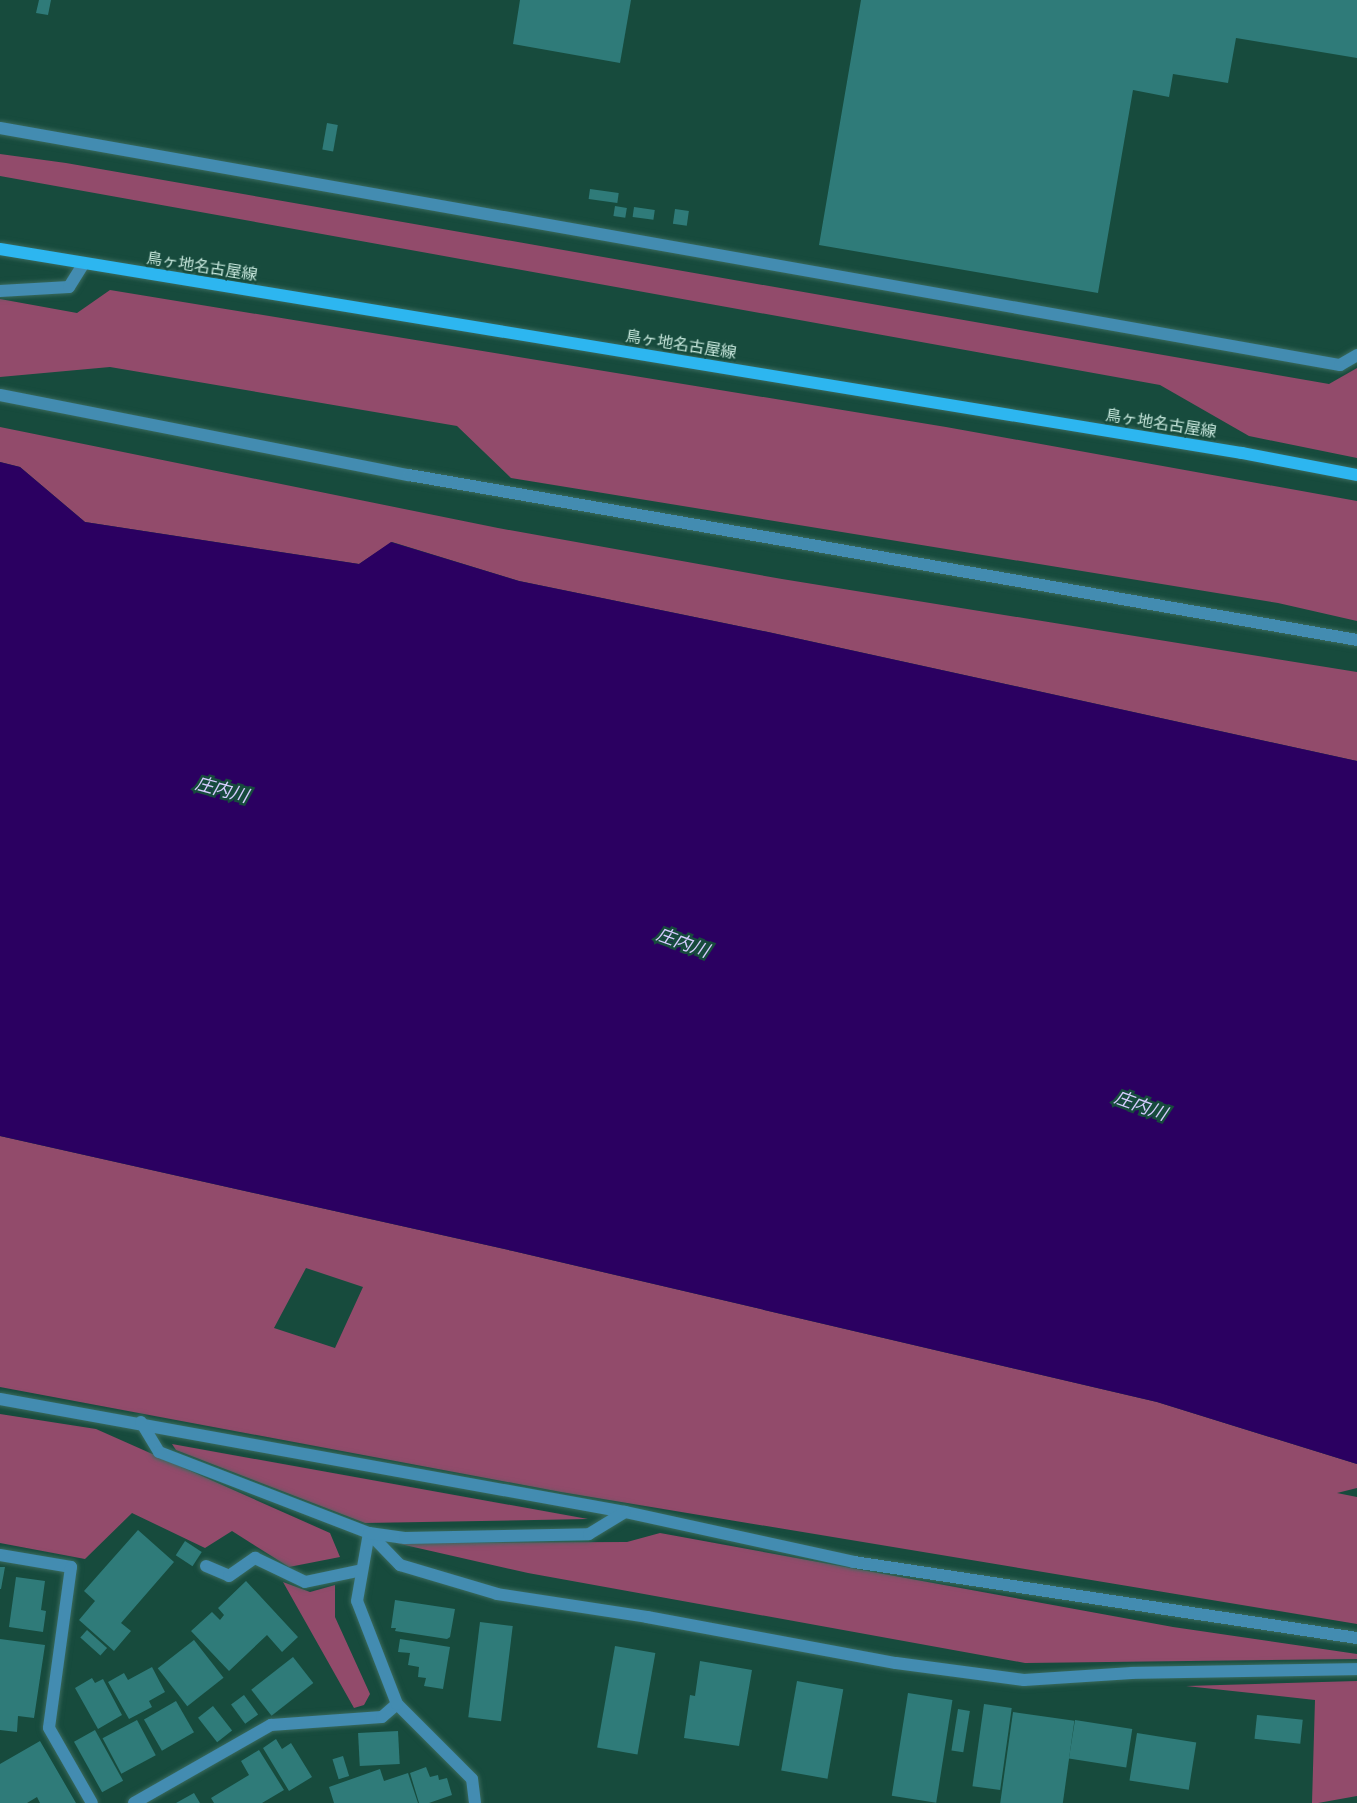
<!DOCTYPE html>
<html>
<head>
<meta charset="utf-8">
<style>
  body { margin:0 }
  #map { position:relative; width:1357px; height:1803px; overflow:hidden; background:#174b3d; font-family:Lato,"Noto Sans JP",sans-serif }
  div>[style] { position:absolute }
  .green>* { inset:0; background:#924b6b }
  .water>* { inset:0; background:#2b0061 }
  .building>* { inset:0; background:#2f7b79; transform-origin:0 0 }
  .roads { filter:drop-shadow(0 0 2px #3a6a5d) drop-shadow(0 0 2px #3a6a5d) }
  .lane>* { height:12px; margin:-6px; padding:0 6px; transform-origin:6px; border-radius:6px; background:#438cb1 }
  .street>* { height:12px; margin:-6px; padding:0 6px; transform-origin:6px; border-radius:6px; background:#438cb1 }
  .secondary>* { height:12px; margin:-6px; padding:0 6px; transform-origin:6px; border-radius:6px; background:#2db6f0 }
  span { translate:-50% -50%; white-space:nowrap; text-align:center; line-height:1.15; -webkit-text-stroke:5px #174b3d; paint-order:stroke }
  .street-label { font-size:16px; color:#c7e7dc }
  .water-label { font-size:18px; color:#d5ccfe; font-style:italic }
</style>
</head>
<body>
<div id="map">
  <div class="green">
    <i style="clip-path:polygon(0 154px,66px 163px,1329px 384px,1357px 368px,1357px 458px,1249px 436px,1160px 385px,0 176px)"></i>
    <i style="clip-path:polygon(110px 290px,946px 427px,1357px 501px,1357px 621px,1278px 603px,511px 478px,457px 426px,110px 367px,0 377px,0 299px,77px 313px)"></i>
    <i style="clip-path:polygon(0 427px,498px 528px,782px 579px,1357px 672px,1357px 761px,768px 632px,519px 581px,392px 542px,359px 564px,85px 522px,20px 467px,0 462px)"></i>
    <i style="clip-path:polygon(evenodd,0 1136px,513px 1251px,1157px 1402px,1357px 1464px,1357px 1488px,1337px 1493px,1357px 1497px,1357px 1624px,561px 1492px,0 1387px,0 1136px,306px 1268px,363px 1287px,335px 1348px,274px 1328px,306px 1268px)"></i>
    <i style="clip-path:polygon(0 1414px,96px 1429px,330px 1533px,340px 1557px,289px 1567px,232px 1531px,205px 1548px,132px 1513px,85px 1559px,0 1543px)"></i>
    <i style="clip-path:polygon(172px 1444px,588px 1519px,365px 1523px,176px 1450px)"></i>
    <i style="clip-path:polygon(660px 1533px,1173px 1627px,1357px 1654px,1357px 1659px,1025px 1663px,528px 1573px,396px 1543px,627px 1542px)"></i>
    <i style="clip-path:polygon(283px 1582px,310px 1592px,335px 1585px,335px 1617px,370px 1694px,364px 1705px,354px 1708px)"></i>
    <i style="clip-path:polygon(1357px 1681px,1357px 1796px,1318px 1803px,1312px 1803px,1315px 1700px,1186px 1686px)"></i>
  </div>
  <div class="water">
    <i style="clip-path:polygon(0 462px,20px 467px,85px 522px,359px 564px,391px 542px,519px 581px,768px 632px,1357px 761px,1357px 1464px,1157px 1402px,513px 1251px,0 1136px)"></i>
  </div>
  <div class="building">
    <i style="clip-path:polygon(39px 0,51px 0,48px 15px,36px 13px)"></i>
    <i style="clip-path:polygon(520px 0,631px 0,620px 63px,513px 44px)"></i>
    <i style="clip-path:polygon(861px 0,1357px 0,1357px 58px,1236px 38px,1228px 83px,1173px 74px,1169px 97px,1133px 90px,1098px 293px,819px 245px)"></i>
    <i style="left:327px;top:123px;width:11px;height:27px;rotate:10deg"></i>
    <i style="left:590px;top:189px;width:29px;height:10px;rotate:8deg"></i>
    <i style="left:615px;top:206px;width:12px;height:10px;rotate:9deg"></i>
    <i style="left:634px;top:207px;width:21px;height:10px;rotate:8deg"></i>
    <i style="left:675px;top:209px;width:14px;height:15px;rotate:8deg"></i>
    <i style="clip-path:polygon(138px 1530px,174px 1562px,121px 1623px,131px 1631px,114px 1651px,79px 1620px,95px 1601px,84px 1591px)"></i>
    <i style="left:185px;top:1541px;width:20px;height:17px;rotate:33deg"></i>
    <i style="clip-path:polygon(0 1567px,5px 1567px,1px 1589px,0 1589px)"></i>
    <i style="clip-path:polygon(16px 1577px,45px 1581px,41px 1610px,46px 1611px,43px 1632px,9px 1627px)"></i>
    <i style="clip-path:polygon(246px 1581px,298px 1637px,282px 1652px,267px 1635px,229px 1671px,191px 1631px,212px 1612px,220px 1620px,224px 1615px,218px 1608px)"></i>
    <i style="clip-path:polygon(395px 1600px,455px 1609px,450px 1637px,447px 1639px,395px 1631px,396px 1628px,391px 1628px)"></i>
    <i style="left:480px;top:1622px;width:33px;height:96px;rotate:7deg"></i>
    <i style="left:87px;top:1630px;width:27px;height:10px;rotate:42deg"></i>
    <i style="clip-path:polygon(0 1639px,45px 1645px,34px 1718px,18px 1716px,17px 1732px,0 1730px)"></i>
    <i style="clip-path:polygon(400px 1639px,450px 1647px,443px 1689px,424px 1686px,426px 1678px,418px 1677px,419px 1667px,408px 1665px,410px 1653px,398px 1652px)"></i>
    <i style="left:194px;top:1640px;width:48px;height:46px;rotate:52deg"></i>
    <i style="left:615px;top:1646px;width:41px;height:103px;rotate:10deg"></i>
    <i style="left:293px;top:1657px;width:33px;height:53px;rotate:52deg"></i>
    <i style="clip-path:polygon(700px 1661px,752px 1670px,739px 1746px,684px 1738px,690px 1695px,695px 1696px)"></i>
    <i style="clip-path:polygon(152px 1667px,165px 1692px,149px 1701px,152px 1707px,129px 1719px,108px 1682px,124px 1673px,128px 1680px)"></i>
    <i style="clip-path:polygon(92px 1678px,95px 1683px,103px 1679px,122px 1715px,98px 1729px,75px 1688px)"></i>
    <i style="left:797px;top:1681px;width:47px;height:91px;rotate:10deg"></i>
    <i style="left:908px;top:1693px;width:45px;height:104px;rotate:9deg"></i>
    <i style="left:244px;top:1695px;width:24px;height:16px;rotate:54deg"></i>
    <i style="left:176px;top:1701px;width:36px;height:37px;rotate:60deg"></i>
    <i style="left:984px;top:1704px;width:28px;height:83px;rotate:8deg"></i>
    <i style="left:213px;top:1706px;width:31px;height:19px;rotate:52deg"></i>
    <i style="left:958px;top:1709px;width:12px;height:42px;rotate:9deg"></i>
    <i style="left:1013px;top:1712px;width:62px;height:92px;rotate:8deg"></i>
    <i style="left:1257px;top:1715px;width:46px;height:24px;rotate:6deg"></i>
    <i style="left:137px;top:1720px;width:40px;height:39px;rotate:62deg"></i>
    <i style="left:1075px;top:1720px;width:58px;height:39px;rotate:9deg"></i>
    <i style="left:95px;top:1730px;width:58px;height:24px;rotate:61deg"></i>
    <i style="left:398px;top:1731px;width:33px;height:40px;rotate:87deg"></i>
    <i style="left:1137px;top:1733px;width:60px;height:48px;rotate:9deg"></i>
    <i style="clip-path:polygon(276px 1739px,282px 1749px,291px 1743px,312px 1777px,289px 1791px,263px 1748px)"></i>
    <i style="clip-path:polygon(40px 1741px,76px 1803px,40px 1803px,37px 1797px,27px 1803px,0 1803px,0 1764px)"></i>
    <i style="clip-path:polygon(259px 1750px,284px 1790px,262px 1803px,214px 1803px,211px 1798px,249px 1775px,241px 1761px)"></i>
    <i style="left:343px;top:1756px;width:21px;height:11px;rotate:73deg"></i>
    <i style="clip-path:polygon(426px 1767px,430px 1777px,438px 1775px,439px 1780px,447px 1778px,452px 1795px,429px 1803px,419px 1803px,410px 1773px)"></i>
    <i style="clip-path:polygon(380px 1769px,384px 1781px,408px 1773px,418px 1803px,334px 1803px,329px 1787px)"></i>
    <i style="clip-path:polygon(194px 1793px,200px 1803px,176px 1803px)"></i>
  </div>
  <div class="roads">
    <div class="lane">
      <i style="left:0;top:128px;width:1361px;rotate:10.03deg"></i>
      <i style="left:1340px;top:365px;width:20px;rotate:-30deg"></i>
      <i style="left:0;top:291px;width:69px;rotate:-3.3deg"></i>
      <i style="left:69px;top:287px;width:28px;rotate:-58deg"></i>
      <i style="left:0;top:395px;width:417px;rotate:11.1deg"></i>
      <i style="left:409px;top:475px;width:962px;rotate:9.87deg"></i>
      <i style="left:206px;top:1566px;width:25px;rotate:23deg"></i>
      <i style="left:229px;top:1576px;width:32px;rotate:-35deg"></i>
      <i style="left:255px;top:1558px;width:55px;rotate:25.6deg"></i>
      <i style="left:305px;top:1582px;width:58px;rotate:-11.9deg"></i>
    </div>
    <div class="street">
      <i style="left:0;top:1399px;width:635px;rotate:10.25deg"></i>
      <i style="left:625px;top:1512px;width:234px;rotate:12.3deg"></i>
      <i style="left:854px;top:1562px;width:509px;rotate:8.59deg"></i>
      <i style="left:141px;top:1422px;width:35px;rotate:59deg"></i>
      <i style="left:159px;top:1452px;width:225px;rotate:21.1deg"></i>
      <i style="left:369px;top:1533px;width:45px;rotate:45.9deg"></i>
      <i style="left:400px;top:1565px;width:101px;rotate:16.6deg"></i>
      <i style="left:497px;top:1594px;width:152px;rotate:8.7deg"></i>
      <i style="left:647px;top:1617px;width:253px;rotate:10.5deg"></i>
      <i style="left:896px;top:1663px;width:129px;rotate:7.6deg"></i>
      <i style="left:1024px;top:1680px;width:108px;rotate:-3.7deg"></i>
      <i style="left:1132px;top:1673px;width:225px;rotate:-1deg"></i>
      <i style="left:0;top:1555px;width:72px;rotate:9.6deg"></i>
      <i style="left:71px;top:1567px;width:162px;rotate:97.8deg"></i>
      <i style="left:49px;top:1728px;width:86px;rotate:60.2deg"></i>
      <i style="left:134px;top:1803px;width:158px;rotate:-29.7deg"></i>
      <i style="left:271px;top:1725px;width:111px;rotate:-4.1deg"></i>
      <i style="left:382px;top:1717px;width:20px;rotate:-41deg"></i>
      <i style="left:475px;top:1803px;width:24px;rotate:-97deg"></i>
      <i style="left:472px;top:1779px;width:106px;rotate:-135deg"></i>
      <i style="left:397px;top:1704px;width:110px;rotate:-111.2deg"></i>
      <i style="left:357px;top:1601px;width:69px;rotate:-80deg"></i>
      <i style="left:369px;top:1533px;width:36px;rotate:8deg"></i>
      <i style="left:405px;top:1538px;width:184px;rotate:-1.2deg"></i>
      <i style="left:589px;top:1534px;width:42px;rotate:-31.4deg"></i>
    </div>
    <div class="secondary">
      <i style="left:0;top:249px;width:1259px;rotate:9.33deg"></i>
      <i style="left:1242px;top:453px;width:117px;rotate:10.8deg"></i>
    </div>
  </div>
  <div class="street-label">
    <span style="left:202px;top:266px;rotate:9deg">鳥ヶ地名古屋線</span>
    <span style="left:681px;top:344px;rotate:9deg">鳥ヶ地名古屋線</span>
    <span style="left:1161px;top:423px;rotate:9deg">鳥ヶ地名古屋線</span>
  </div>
  <div class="water-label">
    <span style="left:222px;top:789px;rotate:15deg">庄内川</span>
    <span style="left:683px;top:942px;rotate:20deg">庄内川</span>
    <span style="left:1141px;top:1105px;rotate:20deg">庄内川</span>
  </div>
</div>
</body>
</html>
